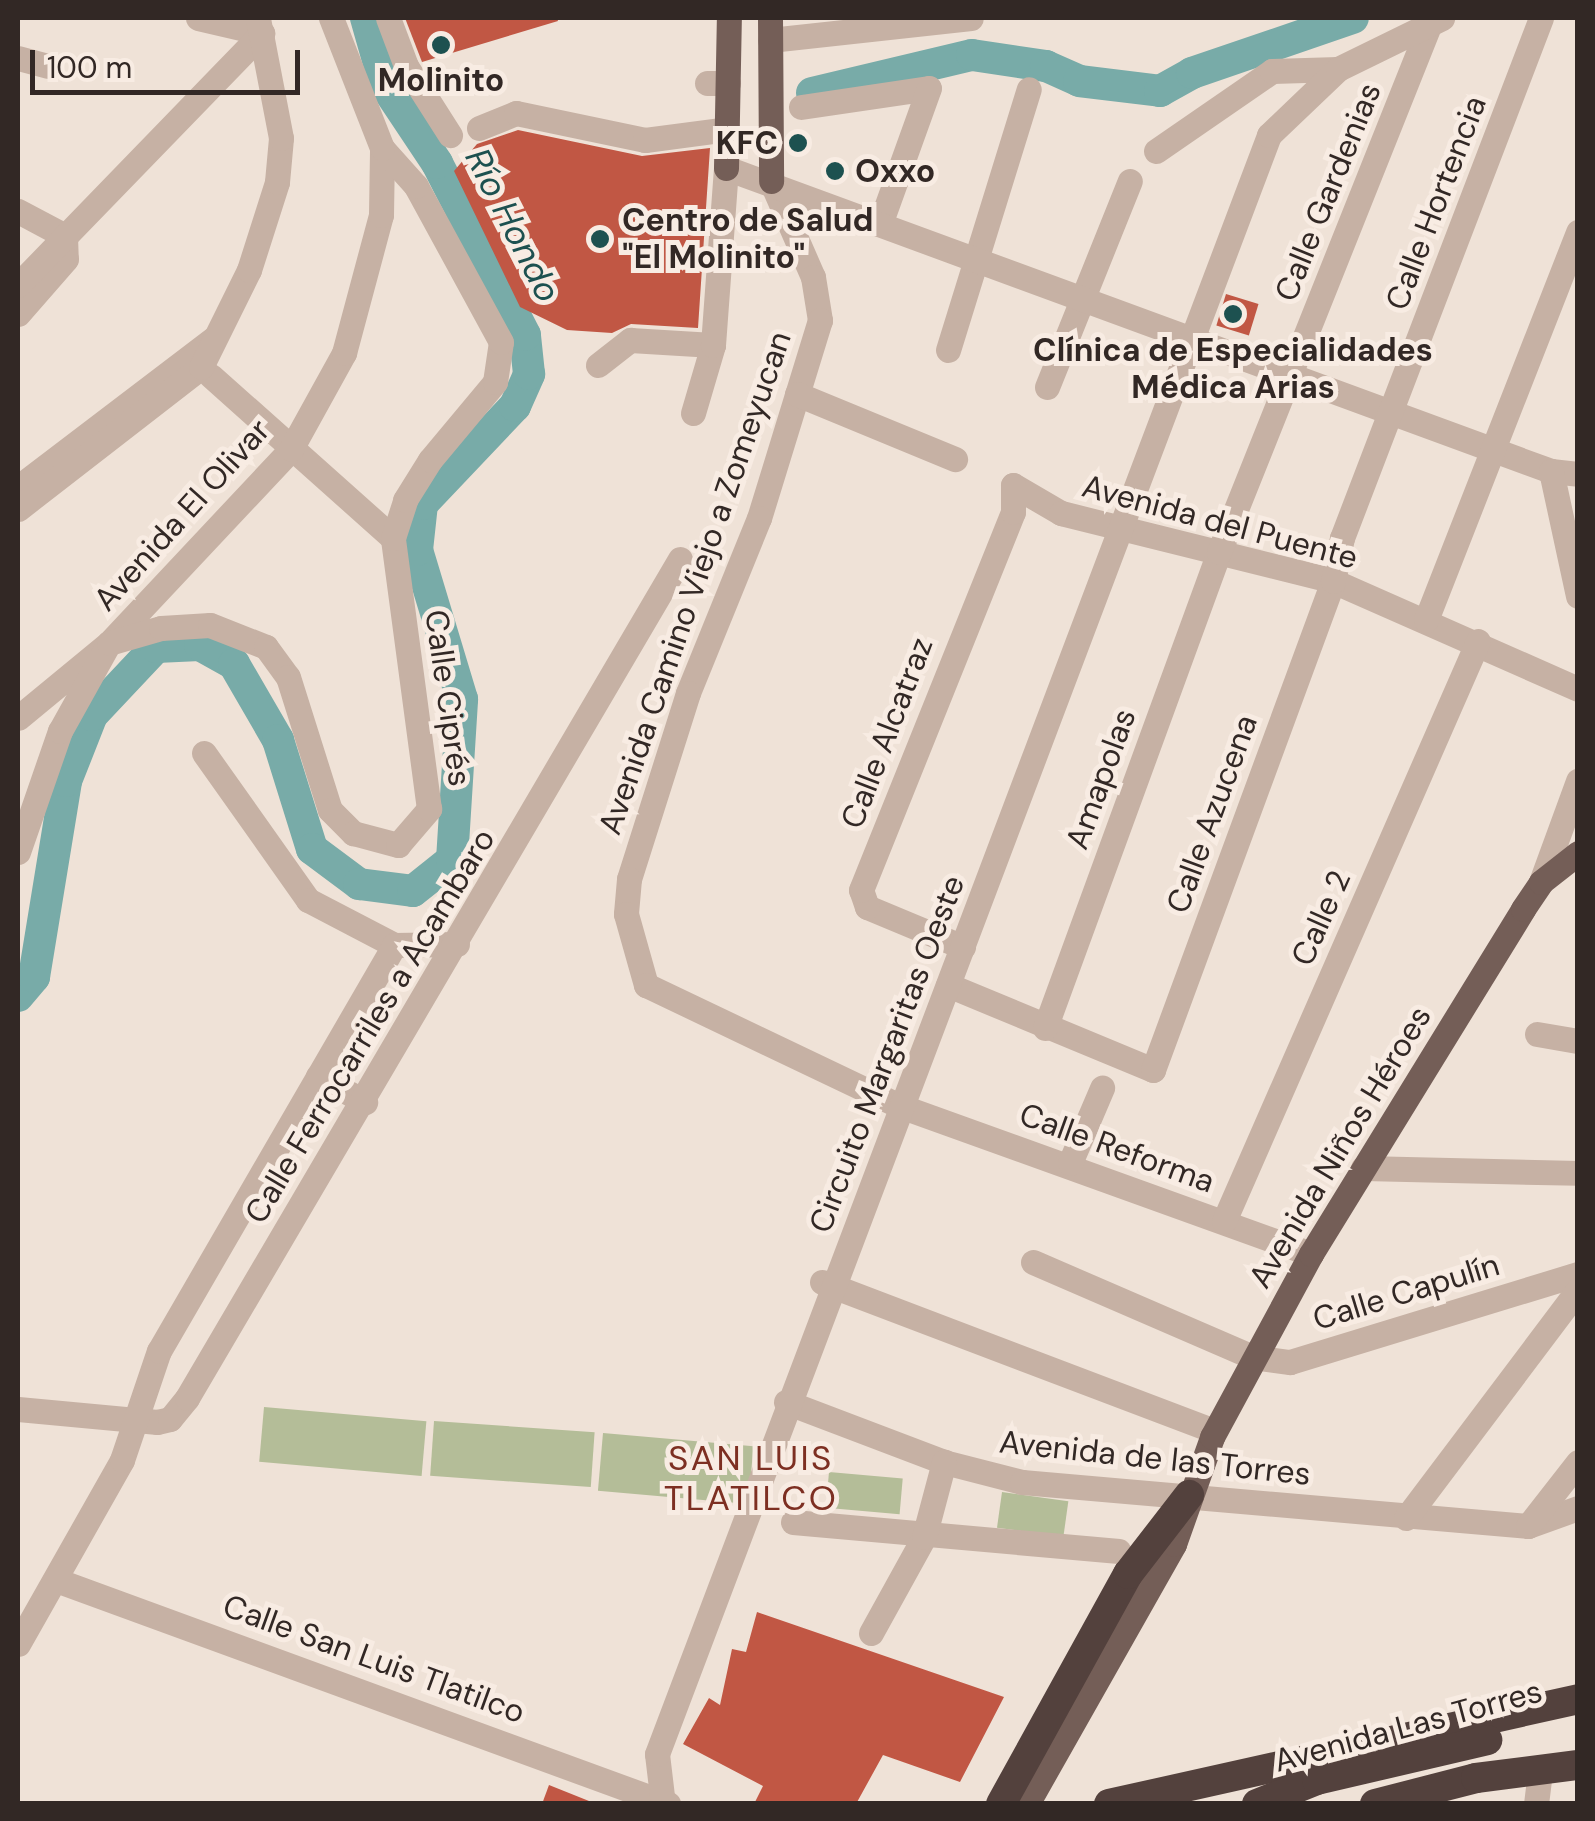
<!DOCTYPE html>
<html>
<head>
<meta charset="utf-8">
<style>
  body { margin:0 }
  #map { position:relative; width:1595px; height:1821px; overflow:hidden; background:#efe2d7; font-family:"DM Sans",sans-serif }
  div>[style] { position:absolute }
  .green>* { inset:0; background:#b4bd98; transform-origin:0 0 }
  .river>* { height:32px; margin:-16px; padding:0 16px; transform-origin:16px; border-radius:16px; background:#78aba8 }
  .building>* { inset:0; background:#c15744; transform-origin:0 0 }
  .minor>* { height:25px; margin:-12.5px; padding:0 12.5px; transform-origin:12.5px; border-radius:12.5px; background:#c6b1a4 }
  .major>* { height:25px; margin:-12.5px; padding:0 12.5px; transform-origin:12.5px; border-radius:12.5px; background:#745e57 }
  .highway>* { height:30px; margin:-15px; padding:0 15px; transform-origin:15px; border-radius:15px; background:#53413d }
  .dots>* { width:28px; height:28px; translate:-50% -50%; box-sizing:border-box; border:5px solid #f8ece3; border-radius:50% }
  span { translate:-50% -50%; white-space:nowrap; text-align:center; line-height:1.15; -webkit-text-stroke:10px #f8ece3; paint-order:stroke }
  .poi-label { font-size:32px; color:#322825; font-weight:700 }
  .right { translate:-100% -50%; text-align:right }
  .left { translate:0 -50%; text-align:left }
  .street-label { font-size:32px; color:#322825 }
  .water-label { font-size:35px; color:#1d5150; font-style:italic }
  .neighbourhood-label { font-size:35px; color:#7d2f22; letter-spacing:2.5px }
  .frame { position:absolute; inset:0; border:20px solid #322825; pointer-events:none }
  .scale { position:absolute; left:30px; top:50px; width:270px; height:45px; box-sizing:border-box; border:5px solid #322825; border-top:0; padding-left:12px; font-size:30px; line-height:35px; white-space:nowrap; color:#322825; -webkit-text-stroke:8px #f8ece3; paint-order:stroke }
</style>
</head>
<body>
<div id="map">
  <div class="green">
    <i style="left:264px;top:1407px;width:163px;height:55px;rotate:5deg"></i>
    <i style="left:434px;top:1421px;width:161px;height:55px;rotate:4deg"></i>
    <i style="left:603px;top:1433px;width:151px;height:58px;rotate:5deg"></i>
    <i style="left:829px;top:1472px;width:74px;height:36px;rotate:5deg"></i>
    <i style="left:1002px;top:1492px;width:67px;height:36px;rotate:8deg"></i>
  </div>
  <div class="river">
    <i style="left:812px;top:93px;width:164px;rotate:-13.4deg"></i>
    <i style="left:972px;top:55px;width:75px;rotate:8.5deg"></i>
    <i style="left:1046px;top:66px;width:36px;rotate:24deg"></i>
    <i style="left:1079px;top:81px;width:82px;rotate:7deg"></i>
    <i style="left:1160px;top:91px;width:37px;rotate:-29deg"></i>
    <i style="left:1192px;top:73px;width:170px;rotate:-18.9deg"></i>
    <i style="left:18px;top:996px;width:25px;rotate:-50deg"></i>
    <i style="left:34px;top:977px;width:199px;rotate:-80.7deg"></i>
    <i style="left:66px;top:781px;width:71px;rotate:-68.5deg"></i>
    <i style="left:92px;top:715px;width:93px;rotate:-46.7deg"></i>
    <i style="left:156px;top:647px;width:44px;rotate:-2.6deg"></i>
    <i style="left:200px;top:645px;width:39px;rotate:29deg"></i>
    <i style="left:234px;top:664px;width:88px;rotate:59.9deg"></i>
    <i style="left:278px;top:740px;width:114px;rotate:72.7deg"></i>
    <i style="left:312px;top:849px;width:59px;rotate:36.7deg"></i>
    <i style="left:359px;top:884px;width:54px;rotate:7.4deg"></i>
    <i style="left:413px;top:891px;width:50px;rotate:-38.5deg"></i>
    <i style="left:452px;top:860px;width:161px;rotate:-86.4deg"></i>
    <i style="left:462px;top:699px;width:156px;rotate:-106.8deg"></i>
    <i style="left:417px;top:550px;width:46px;rotate:-83.8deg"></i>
    <i style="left:422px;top:504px;width:135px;rotate:-46.5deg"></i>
    <i style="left:515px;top:406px;width:35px;rotate:-66deg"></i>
    <i style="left:529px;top:374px;width:39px;rotate:-96deg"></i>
    <i style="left:525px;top:335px;width:193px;rotate:-117.1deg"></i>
    <i style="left:437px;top:163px;width:94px;rotate:-123.7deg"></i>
    <i style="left:385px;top:85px;width:70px;rotate:-105.8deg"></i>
  </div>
  <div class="building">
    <i style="clip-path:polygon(405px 18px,557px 18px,558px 21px,422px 62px)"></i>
    <i style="clip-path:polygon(518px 130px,642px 156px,710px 148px,698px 328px,631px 324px,612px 333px,567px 330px,520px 307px,454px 171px,477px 144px)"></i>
    <i style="left:1226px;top:294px;width:34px;height:33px;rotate:17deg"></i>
    <i style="clip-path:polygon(757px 1612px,1004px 1697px,960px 1782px,883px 1755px,856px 1804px,754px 1804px,763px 1786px,683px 1744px,709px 1698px,720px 1705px,732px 1649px,746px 1652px)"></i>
    <i style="clip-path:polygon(549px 1785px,594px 1803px,594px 1804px,542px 1804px)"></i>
  </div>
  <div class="minor">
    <i style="left:198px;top:18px;width:66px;rotate:13.2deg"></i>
    <i style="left:388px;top:18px;width:51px;rotate:69.4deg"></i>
    <i style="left:406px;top:66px;width:82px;rotate:57.5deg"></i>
    <i style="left:770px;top:40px;width:202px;rotate:-6.2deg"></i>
    <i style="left:18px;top:58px;width:31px;rotate:15deg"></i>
    <i style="left:707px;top:83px;width:21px"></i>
    <i style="left:801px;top:107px;width:129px;rotate:-8.4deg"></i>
    <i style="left:929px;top:88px;width:141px;rotate:109.8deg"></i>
    <i style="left:479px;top:128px;width:40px;rotate:-22deg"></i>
    <i style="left:516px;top:113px;width:132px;rotate:11.8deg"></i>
    <i style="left:645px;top:140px;width:83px;rotate:-7.6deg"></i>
    <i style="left:1156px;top:151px;width:141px;rotate:-34.6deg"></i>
    <i style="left:1272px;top:71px;width:66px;rotate:-1.7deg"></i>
    <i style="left:771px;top:181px;width:105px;rotate:66.4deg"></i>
    <i style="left:813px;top:277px;width:44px;rotate:80.8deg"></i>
    <i style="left:820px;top:320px;width:207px;rotate:107.1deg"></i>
    <i style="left:759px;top:518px;width:189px;rotate:112.1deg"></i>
    <i style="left:688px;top:693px;width:195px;rotate:107.6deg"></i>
    <i style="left:629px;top:879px;width:35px;rotate:95deg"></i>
    <i style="left:626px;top:914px;width:74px;rotate:74.3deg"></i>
    <i style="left:646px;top:985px;width:281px;rotate:25.5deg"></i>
    <i style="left:900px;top:1106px;width:437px;rotate:19.8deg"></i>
    <i style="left:18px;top:211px;width:53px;rotate:28deg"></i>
    <i style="left:65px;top:236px;width:23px;rotate:88deg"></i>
    <i style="left:66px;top:259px;width:73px;rotate:131.1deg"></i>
    <i style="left:18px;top:285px;width:351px;rotate:-45.9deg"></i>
    <i style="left:948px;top:350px;width:273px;rotate:-72.8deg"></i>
    <i style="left:598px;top:365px;width:41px;rotate:-38deg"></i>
    <i style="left:630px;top:340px;width:83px;rotate:3.4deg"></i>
    <i style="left:211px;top:376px;width:244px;rotate:41.7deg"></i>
    <i style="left:1047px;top:387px;width:222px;rotate:-68.1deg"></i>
    <i style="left:797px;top:394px;width:171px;rotate:22.4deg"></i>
    <i style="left:693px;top:413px;width:71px;rotate:-73.6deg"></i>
    <i style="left:713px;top:345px;width:177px;rotate:-85.8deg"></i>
    <i style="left:726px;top:168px;width:879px;rotate:20.17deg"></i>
    <i style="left:1551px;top:471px;width:27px;rotate:6deg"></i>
    <i style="left:1551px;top:471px;width:128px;rotate:77.8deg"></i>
    <i style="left:1013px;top:485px;width:56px;rotate:30.3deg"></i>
    <i style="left:1061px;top:513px;width:280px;rotate:14deg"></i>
    <i style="left:1333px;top:581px;width:268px;rotate:23.8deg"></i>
    <i style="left:20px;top:486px;width:244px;rotate:-37.3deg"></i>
    <i style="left:18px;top:509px;width:232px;rotate:-37.8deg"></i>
    <i style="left:201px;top:367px;width:108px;rotate:-63.7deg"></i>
    <i style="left:249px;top:270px;width:92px;rotate:-72.3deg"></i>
    <i style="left:277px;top:182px;width:44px;rotate:-84.8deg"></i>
    <i style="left:281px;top:138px;width:122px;rotate:-100.9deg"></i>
    <i style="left:1426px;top:620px;width:417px;rotate:-68.6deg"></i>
    <i style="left:18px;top:718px;width:118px;rotate:-39.5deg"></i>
    <i style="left:109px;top:643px;width:266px;rotate:-46.8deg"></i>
    <i style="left:291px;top:449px;width:110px;rotate:-61.1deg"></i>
    <i style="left:344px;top:353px;width:143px;rotate:-75deg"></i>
    <i style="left:381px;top:215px;width:67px;rotate:-89.1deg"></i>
    <i style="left:204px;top:753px;width:180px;rotate:54.7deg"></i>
    <i style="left:308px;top:900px;width:97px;rotate:27.6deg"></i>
    <i style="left:394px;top:945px;width:63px;rotate:-0.9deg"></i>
    <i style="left:18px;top:852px;width:128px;rotate:-70.9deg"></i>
    <i style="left:60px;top:731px;width:101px;rotate:-60.9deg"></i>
    <i style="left:109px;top:643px;width:54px;rotate:-16.1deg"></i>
    <i style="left:161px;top:628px;width:49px;rotate:-3.5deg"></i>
    <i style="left:210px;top:625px;width:60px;rotate:21.4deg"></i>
    <i style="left:266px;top:647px;width:37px;rotate:54deg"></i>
    <i style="left:288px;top:677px;width:139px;rotate:72.5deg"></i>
    <i style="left:330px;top:810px;width:33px;rotate:45deg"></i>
    <i style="left:353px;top:833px;width:47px;rotate:14.9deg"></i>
    <i style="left:398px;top:845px;width:48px;rotate:-49.3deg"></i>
    <i style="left:429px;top:809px;width:273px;rotate:-97.6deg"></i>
    <i style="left:393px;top:538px;width:40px;rotate:-72deg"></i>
    <i style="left:405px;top:500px;width:47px;rotate:-58deg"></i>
    <i style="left:430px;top:460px;width:102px;rotate:-50.2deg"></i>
    <i style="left:495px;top:382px;width:40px;rotate:-81.5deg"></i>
    <i style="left:501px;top:342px;width:178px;rotate:-118.6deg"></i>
    <i style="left:416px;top:186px;width:51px;rotate:-131.8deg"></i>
    <i style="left:382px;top:148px;width:140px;rotate:-111.4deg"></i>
    <i style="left:1541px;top:882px;width:108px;rotate:-69.9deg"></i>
    <i style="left:963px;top:947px;width:104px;rotate:-157.4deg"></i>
    <i style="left:867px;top:907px;width:18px;rotate:-109deg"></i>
    <i style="left:861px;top:890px;width:407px;rotate:-68.1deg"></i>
    <i style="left:1013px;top:512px;width:27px;rotate:-90deg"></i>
    <i style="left:948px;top:985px;width:222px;rotate:22.5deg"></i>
    <i style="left:1153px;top:1070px;width:521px;rotate:-69.79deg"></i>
    <i style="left:1333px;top:581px;width:44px;rotate:-78.2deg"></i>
    <i style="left:1342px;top:538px;width:557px;rotate:-69.06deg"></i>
    <i style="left:1045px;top:1028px;width:507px;rotate:-69.92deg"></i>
    <i style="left:1219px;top:552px;width:570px;rotate:-68.25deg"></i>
    <i style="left:1537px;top:1034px;width:42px;rotate:9.7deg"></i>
    <i style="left:318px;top:1076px;width:54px;rotate:29deg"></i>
    <i style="left:1070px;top:1163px;width:82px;rotate:-66.9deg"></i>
    <i style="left:1363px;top:1168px;width:215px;rotate:1.3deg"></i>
    <i style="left:1224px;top:1221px;width:633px;rotate:-66.35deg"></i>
    <i style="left:1033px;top:1262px;width:240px;rotate:23.4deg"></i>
    <i style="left:1253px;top:1357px;width:37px;rotate:8deg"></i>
    <i style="left:1290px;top:1362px;width:301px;rotate:-17deg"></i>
    <i style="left:822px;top:1282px;width:420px;rotate:20.8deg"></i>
    <i style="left:786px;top:1402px;width:169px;rotate:20.8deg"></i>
    <i style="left:944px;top:1462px;width:81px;rotate:14.4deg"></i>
    <i style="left:1022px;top:1482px;width:508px;rotate:4.97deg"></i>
    <i style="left:1528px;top:1526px;width:53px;rotate:-19.8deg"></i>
    <i style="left:18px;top:1409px;width:140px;rotate:5.3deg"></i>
    <i style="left:157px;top:1422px;width:13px;rotate:-13deg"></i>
    <i style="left:170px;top:1419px;width:27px;rotate:-51deg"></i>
    <i style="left:187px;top:1398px;width:973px;rotate:-59.56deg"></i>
    <i style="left:1406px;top:1518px;width:286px;rotate:-53deg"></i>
    <i style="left:793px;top:1522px;width:327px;rotate:5.1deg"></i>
    <i style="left:1528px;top:1526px;width:81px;rotate:-52deg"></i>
    <i style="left:56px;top:1580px;width:652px;rotate:20.1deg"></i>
    <i style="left:871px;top:1633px;width:110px;rotate:-61.1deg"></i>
    <i style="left:924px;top:1537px;width:78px;rotate:-75.1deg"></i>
    <i style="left:18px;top:1644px;width:211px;rotate:-60.5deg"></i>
    <i style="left:122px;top:1460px;width:115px;rotate:-71.3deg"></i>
    <i style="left:159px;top:1351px;width:469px;rotate:-59.9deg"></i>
    <i style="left:662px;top:1796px;width:42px;rotate:-96.8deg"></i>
    <i style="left:657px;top:1754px;width:1731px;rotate:-69.29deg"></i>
    <i style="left:1269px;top:135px;width:95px;rotate:-43.7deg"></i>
    <i style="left:1338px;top:69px;width:116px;rotate:-26.1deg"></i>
    <i style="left:1536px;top:1804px;width:31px;rotate:-83deg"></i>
  </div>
  <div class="major">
    <i style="left:770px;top:18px;width:163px;rotate:89.6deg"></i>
    <i style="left:726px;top:168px;width:150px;rotate:-88.9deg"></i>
    <i style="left:1027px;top:1804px;width:299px;rotate:-60.5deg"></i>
    <i style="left:1174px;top:1544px;width:114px;rotate:-70.4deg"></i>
    <i style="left:1212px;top:1437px;width:208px;rotate:-61.6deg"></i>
    <i style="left:1311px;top:1254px;width:405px;rotate:-58.4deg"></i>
    <i style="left:1523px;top:909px;width:32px;rotate:-56deg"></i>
    <i style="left:1541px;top:882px;width:47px;rotate:-38.1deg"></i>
  </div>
  <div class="highway">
    <i style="left:1001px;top:1804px;width:263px;rotate:-61.1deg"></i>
    <i style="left:1128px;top:1574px;width:100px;rotate:-52.3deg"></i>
    <i style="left:1109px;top:1804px;width:481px;rotate:-12.6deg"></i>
    <i style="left:1257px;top:1804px;width:65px;rotate:-21.8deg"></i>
    <i style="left:1317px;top:1780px;width:175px;rotate:-13.2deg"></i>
    <i style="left:1375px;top:1804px;width:104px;rotate:-14.4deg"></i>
    <i style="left:1476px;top:1778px;width:103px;rotate:-7.3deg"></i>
  </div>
  <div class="dots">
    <i style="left:441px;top:45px;background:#1d5150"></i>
    <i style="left:798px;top:143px;background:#1d5150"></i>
    <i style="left:835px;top:171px;background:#1d5150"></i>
    <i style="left:600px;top:239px;background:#1d5150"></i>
    <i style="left:1233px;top:314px;background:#1d5150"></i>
  </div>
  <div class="poi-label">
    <span style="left:441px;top:80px">Molinito</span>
    <span class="right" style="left:778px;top:143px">KFC</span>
    <span class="left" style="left:855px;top:171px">Oxxo</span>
    <span class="left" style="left:622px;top:239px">Centro de Salud<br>"El Molinito"</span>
    <span style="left:1233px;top:369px">Clínica de Especialidades<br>Médica Arias</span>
  </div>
  <div class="street-label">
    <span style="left:1328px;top:192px;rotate:-68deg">Calle Gardenias</span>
    <span style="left:1436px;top:203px;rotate:-69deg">Calle Hortencia</span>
    <span style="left:182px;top:515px;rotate:-48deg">Avenida El Olivar</span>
    <span style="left:1220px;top:522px;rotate:15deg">Avenida del Puente</span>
    <span style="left:695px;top:583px;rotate:-71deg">Avenida Camino Viejo a Zomeyucan</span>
    <span style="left:448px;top:698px;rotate:82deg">Calle Ciprés</span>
    <span style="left:887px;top:733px;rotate:-69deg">Calle Alcatraz</span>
    <span style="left:1101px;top:779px;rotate:-70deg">Amapolas</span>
    <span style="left:1212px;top:814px;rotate:-70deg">Calle Azucena</span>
    <span style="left:1321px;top:918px;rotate:-66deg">Calle 2</span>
    <span style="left:370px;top:1026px;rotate:-59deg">Calle Ferrocarriles a Acambaro</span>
    <span style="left:887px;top:1054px;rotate:-69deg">Circuito Margaritas Oeste</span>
    <span style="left:1340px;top:1147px;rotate:-59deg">Avenida Niños Héroes</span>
    <span style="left:1117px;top:1148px;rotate:20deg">Calle Reforma</span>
    <span style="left:1406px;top:1292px;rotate:-17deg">Calle Capulín</span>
    <span style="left:1155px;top:1458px;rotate:6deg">Avenida de las Torres</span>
    <span style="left:374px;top:1659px;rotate:20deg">Calle San Luis Tlatilco</span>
    <span style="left:1408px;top:1726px;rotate:-15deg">Avenida Las Torres</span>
  </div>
  <div class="water-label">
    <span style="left:513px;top:225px;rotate:63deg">Río Hondo</span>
  </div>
  <div class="neighbourhood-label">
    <span style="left:751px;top:1478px">SAN LUIS<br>TLATILCO</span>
  </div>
  <div class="frame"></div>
  <div class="scale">100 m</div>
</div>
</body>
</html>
